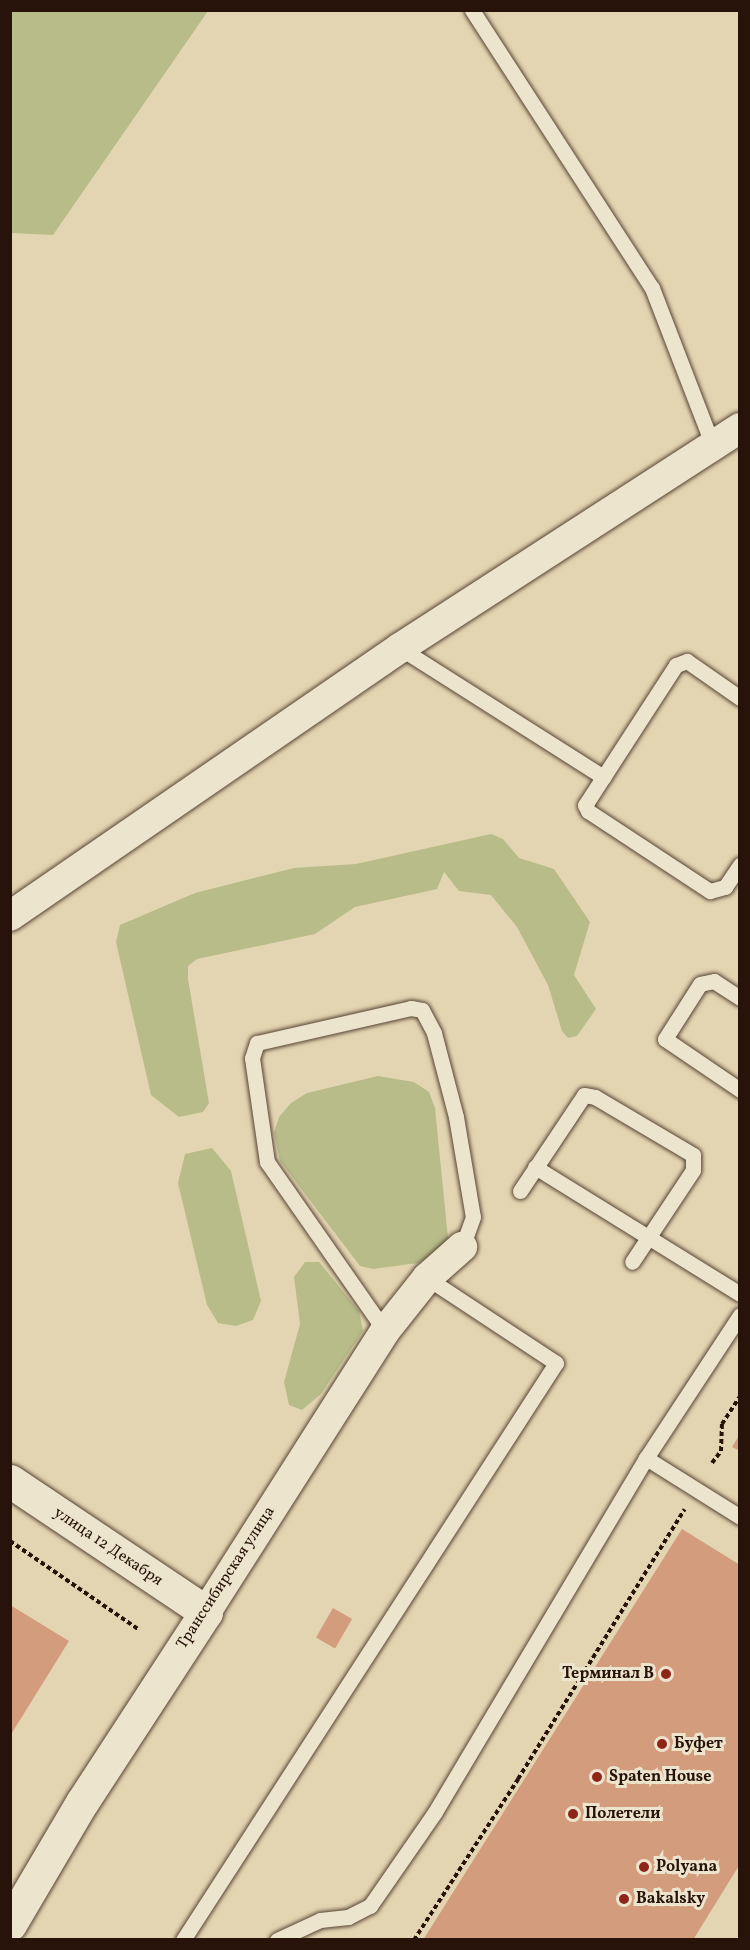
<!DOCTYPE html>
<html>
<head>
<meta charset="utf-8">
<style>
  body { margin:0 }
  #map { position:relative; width:750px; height:1950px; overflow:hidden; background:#e4d5b2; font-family:Vollkorn,serif }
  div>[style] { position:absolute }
  .green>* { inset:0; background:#b8bc89 }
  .building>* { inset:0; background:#d39c7d; transform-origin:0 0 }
  .path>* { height:4px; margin-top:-2px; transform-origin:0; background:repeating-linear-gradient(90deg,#28130a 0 4.5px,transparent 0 7.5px) }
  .roads { filter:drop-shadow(0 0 2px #574434) drop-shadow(0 0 2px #574434) }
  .service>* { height:15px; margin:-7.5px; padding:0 7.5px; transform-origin:7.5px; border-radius:7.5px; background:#ede4cd }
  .minor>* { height:30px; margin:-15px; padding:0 15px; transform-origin:15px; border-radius:15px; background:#ede4cd }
  .secondary>* { height:33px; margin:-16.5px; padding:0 16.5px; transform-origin:16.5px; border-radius:16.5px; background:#ede4cd }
  .dots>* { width:16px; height:16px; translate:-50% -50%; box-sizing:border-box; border:3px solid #ede4cd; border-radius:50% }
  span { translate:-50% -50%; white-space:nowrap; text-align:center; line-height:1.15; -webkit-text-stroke:6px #ede4cd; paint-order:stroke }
  .street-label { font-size:16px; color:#28130a }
  .poi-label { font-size:16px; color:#28130a; font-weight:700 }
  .right { translate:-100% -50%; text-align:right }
  .left { translate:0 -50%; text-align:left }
  .frame { position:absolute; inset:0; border:12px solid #28130a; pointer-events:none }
</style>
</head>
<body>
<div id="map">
  <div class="green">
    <i style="clip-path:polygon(11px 10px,208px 11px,53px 235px,11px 233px)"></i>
    <i style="clip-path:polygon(491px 834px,503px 839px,519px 858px,554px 869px,590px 922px,574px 975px,596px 1009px,577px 1036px,568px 1038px,562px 1031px,548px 985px,517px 927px,491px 895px,459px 891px,444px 872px,437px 889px,355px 907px,315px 934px,197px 959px,188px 966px,188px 979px,209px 1103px,203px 1112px,179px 1117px,151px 1095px,116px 942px,120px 925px,195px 893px,294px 868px,356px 864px)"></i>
    <i style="clip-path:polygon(378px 1076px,414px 1082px,429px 1092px,435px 1108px,448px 1238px,438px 1253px,418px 1263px,373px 1269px,360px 1266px,280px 1161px,274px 1133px,279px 1117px,291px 1103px,307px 1093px)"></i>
    <i style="clip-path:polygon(212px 1148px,231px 1171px,261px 1301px,253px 1320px,236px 1326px,218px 1323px,207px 1305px,178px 1183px,185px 1154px)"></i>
    <i style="clip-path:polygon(305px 1262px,319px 1262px,359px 1311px,363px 1331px,321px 1394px,302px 1410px,289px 1405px,284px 1382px,300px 1324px,294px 1277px)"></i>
  </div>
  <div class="building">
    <i style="clip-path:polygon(740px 1434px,740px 1451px,732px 1447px)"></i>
    <i style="clip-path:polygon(682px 1529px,740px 1565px,740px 1864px,693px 1940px,423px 1940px)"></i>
    <i style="clip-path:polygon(10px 1605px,69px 1641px,10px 1736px)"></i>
    <i style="left:333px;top:1608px;width:22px;height:34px;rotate:30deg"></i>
  </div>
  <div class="path">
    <i style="left:712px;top:1463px;width:15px;rotate:-53deg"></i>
    <i style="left:721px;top:1451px;width:27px;rotate:-88deg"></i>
    <i style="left:722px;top:1424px;width:33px;rotate:-57deg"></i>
    <i style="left:10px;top:1541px;width:155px;rotate:34.5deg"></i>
    <i style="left:414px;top:1940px;width:192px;rotate:-57.1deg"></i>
    <i style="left:518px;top:1779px;width:317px;rotate:-58.3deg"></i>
  </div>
  <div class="roads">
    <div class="service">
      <i style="left:472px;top:10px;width:331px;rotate:57.1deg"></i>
      <i style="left:652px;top:288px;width:169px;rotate:68.9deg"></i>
      <i style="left:400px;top:648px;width:241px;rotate:32.4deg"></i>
      <i style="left:740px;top:698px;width:65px;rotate:-145.1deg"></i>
      <i style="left:687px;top:661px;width:12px;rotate:160deg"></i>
      <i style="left:676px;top:665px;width:167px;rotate:123deg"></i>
      <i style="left:585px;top:805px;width:7px;rotate:63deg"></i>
      <i style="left:588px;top:811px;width:146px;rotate:33.3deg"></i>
      <i style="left:710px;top:891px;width:16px;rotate:-15deg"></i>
      <i style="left:725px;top:887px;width:27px;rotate:-56deg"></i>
      <i style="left:740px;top:998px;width:31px;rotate:-147deg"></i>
      <i style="left:714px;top:981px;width:14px;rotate:168deg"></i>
      <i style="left:700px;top:984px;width:65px;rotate:122.5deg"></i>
      <i style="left:665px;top:1039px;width:91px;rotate:34.2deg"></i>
      <i style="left:535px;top:1167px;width:241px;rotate:31.8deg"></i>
      <i style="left:520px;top:1191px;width:115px;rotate:-56.3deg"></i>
      <i style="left:584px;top:1095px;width:11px;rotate:10deg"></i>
      <i style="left:595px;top:1097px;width:114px;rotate:30.6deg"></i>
      <i style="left:693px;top:1155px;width:15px;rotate:90deg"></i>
      <i style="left:693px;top:1170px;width:110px;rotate:123.5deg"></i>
      <i style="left:385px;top:1331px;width:206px;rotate:-124.9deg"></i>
      <i style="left:267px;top:1162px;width:105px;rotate:-98.2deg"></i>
      <i style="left:252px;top:1058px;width:16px;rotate:-72deg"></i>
      <i style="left:257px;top:1043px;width:158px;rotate:-12.8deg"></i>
      <i style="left:411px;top:1008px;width:11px;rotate:10deg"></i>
      <i style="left:422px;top:1010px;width:26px;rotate:62deg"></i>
      <i style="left:434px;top:1033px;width:87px;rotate:75.3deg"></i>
      <i style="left:456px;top:1117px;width:101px;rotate:80.4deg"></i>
      <i style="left:473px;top:1217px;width:32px;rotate:110deg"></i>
      <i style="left:646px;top:1458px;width:111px;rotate:32.1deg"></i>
      <i style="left:183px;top:1940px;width:687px;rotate:-57.12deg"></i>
      <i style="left:556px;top:1363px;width:154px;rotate:-146.6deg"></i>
      <i style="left:277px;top:1940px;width:47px;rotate:-24.9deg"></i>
      <i style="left:320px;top:1920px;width:28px;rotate:-6deg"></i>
      <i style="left:348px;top:1917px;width:25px;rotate:-27deg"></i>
      <i style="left:370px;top:1906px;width:114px;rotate:-55.3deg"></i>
      <i style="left:435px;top:1812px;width:412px;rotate:-59.2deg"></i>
      <i style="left:646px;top:1458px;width:171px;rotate:-56.7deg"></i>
    </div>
    <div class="minor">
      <i style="left:10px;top:916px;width:473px;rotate:-34.5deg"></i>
      <i style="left:400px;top:648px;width:405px;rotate:-32.9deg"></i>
      <i style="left:206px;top:1612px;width:333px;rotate:-57.5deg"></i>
      <i style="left:385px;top:1331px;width:68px;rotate:-51.6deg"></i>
      <i style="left:427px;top:1278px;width:47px;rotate:-41.5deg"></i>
    </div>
    <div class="secondary">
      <i style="left:10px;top:1481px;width:236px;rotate:33.8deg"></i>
      <i style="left:206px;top:1612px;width:227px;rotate:123.1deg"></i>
      <i style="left:82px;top:1802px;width:142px;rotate:120.5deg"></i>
    </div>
  </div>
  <div class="dots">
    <i style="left:666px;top:1674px;background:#8f2418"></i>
    <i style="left:662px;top:1744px;background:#8f2418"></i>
    <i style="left:597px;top:1777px;background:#8f2418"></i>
    <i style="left:573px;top:1814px;background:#8f2418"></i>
    <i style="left:644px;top:1867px;background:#8f2418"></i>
    <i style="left:624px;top:1899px;background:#8f2418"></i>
  </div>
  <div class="street-label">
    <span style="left:108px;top:1547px;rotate:34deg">улица 12 Декабря</span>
    <span style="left:226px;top:1578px;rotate:-57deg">Транссибирская улица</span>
  </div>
  <div class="poi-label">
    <span class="right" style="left:654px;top:1674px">Терминал B</span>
    <span class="left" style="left:674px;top:1744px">Буфет</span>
    <span class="left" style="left:609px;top:1777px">Spaten House</span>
    <span class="left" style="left:585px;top:1814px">Полетели</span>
    <span class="left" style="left:656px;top:1867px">Polyana</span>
    <span class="left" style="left:636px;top:1899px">Bakalsky</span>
  </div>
  <div class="frame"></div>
</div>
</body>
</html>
